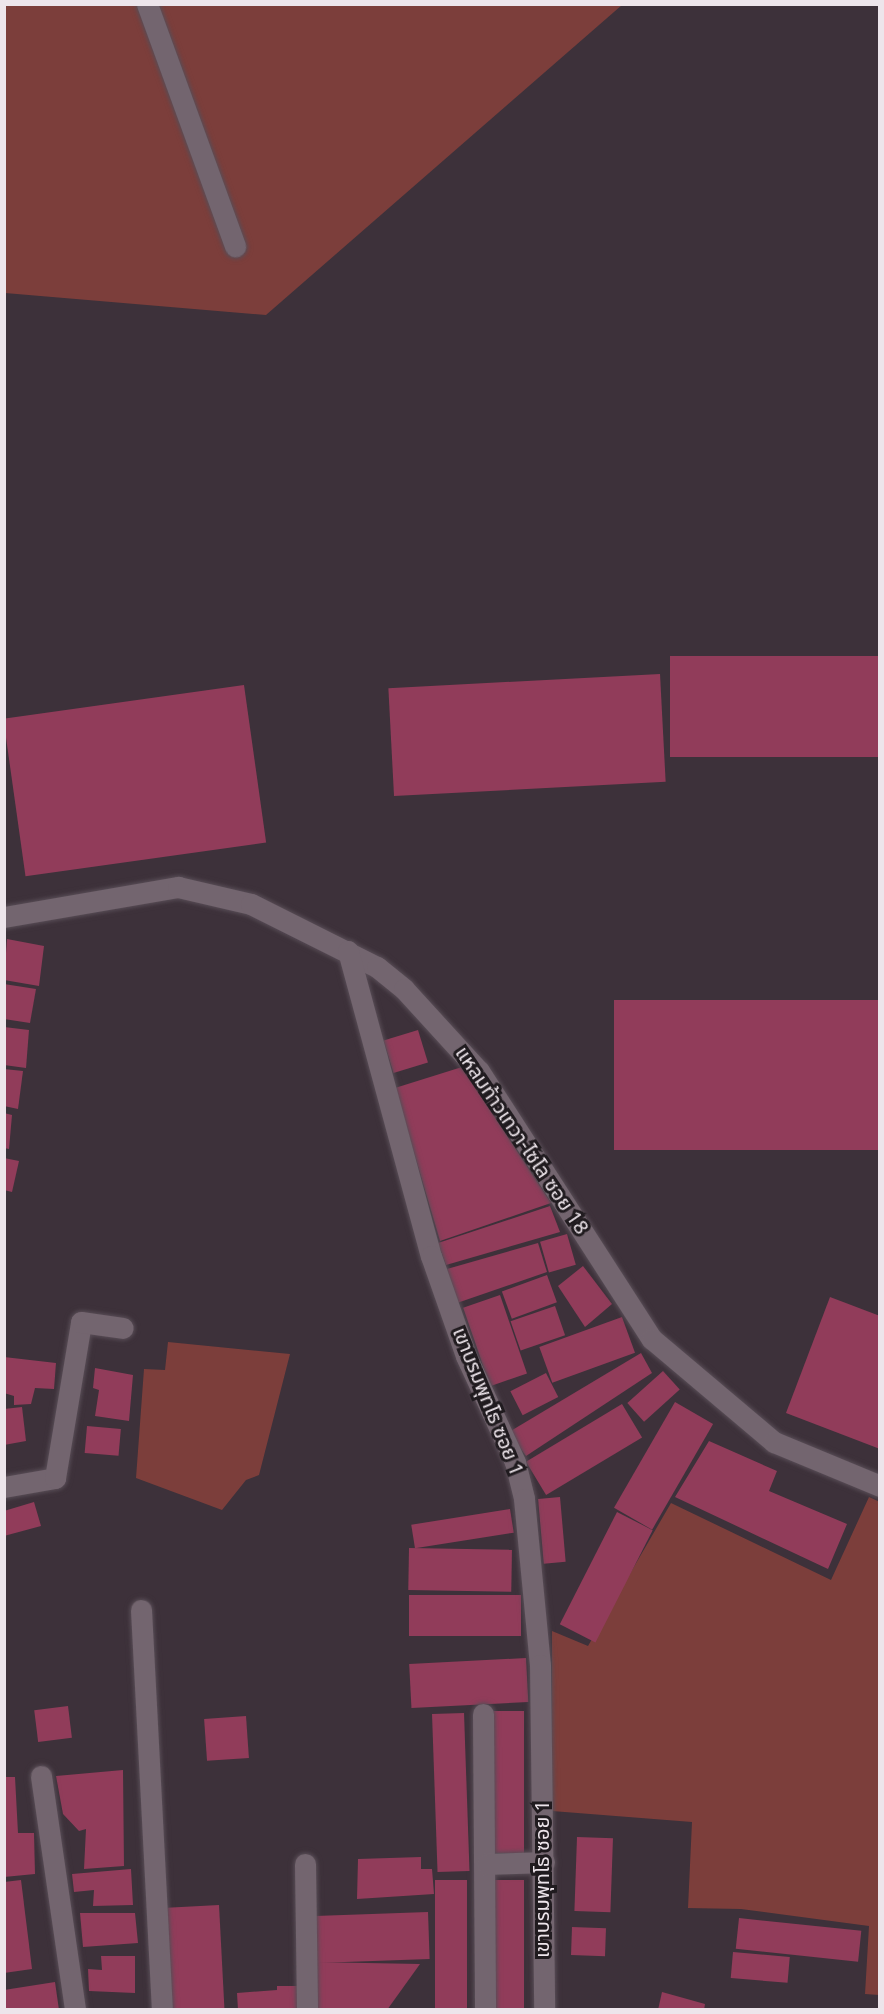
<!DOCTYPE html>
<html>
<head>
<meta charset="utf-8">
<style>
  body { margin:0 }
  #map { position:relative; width:884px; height:2014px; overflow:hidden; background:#3d313a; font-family:Georgia,"Noto Sans Thai",serif }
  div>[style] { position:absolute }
  .green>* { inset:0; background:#7c3e3b }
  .building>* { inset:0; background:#913c5a; transform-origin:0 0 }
  .roads { filter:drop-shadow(0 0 2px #584d56) drop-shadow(0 0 2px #584d56) }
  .street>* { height:21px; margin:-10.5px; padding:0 10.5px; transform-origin:10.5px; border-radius:10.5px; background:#73656f }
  span { translate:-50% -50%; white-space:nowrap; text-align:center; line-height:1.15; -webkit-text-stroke:6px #201b1f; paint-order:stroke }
  .street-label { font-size:20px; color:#ede5eb }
  .frame { position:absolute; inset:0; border:6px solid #ede5eb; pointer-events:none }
</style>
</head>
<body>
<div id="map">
  <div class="green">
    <i style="clip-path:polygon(4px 5px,622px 5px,266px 315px,5px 293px)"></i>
    <i style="clip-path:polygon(168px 1342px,290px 1354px,259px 1475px,246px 1480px,222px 1510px,136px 1478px,144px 1369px,165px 1370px)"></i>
    <i style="clip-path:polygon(869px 1497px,880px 1502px,879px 1995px,865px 1994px,869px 1926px,741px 1909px,688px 1908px,692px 1822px,552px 1811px,552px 1631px,588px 1646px,671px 1503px,831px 1580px)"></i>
  </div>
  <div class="building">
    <i style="left:880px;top:656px;width:101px;height:210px;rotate:90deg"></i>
    <i style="left:660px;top:674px;width:108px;height:272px;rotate:87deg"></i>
    <i style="left:244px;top:685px;width:159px;height:243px;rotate:82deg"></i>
    <i style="clip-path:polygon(7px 939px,44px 946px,39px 986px,4px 980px)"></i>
    <i style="clip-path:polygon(4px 984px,36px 989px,30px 1023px,4px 1019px)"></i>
    <i style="left:880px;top:1000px;width:150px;height:266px;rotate:90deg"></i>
    <i style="clip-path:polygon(4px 1027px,29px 1030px,26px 1068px,4px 1065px)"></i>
    <i style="left:418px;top:1030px;width:34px;height:36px;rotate:73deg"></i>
    <i style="clip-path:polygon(462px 1067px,551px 1203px,440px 1241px,395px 1088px)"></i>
    <i style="clip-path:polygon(4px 1069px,23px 1071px,18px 1109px,4px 1106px)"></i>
    <i style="clip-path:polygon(4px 1113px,12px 1115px,9px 1149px,4px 1148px)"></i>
    <i style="clip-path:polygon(4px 1158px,19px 1161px,12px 1192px,4px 1190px)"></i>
    <i style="clip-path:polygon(550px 1206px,560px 1232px,446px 1265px,438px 1243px)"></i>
    <i style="left:567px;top:1234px;width:32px;height:28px;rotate:74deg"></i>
    <i style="clip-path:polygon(538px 1243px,547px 1272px,457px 1303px,447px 1269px)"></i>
    <i style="clip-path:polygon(583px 1266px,612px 1304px,585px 1327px,558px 1286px)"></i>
    <i style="left:547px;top:1275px;width:29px;height:48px;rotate:70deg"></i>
    <i style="left:500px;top:1295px;width:83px;height:39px;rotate:71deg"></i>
    <i style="clip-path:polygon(830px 1297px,880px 1316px,880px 1449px,786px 1413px)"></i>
    <i style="left:555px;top:1306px;width:31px;height:47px;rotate:71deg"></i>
    <i style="left:622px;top:1317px;width:38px;height:88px;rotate:70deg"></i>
    <i style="clip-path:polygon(641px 1353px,652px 1373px,526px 1456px,509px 1432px)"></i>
    <i style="clip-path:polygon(4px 1357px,56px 1363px,54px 1389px,35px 1388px,31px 1404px,14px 1405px,14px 1396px,4px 1393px)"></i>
    <i style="clip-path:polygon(95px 1368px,133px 1375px,129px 1421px,95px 1416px,99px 1390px,93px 1388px)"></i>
    <i style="left:663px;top:1371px;width:25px;height:48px;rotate:48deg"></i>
    <i style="left:546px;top:1373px;width:27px;height:40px;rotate:63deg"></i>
    <i style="left:675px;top:1402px;width:44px;height:122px;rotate:30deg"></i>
    <i style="left:622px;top:1404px;width:39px;height:112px;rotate:59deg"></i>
    <i style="clip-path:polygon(22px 1407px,26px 1441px,4px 1445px,4px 1409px)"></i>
    <i style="left:87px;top:1426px;width:34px;height:27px;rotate:5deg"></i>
    <i style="clip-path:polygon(709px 1441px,777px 1471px,769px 1491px,847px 1524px,828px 1569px,675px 1497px)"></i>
    <i style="left:560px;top:1497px;width:65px;height:22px;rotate:85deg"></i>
    <i style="clip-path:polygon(34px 1502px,41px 1526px,4px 1536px,4px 1511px)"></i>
    <i style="left:510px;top:1509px;width:24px;height:100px;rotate:81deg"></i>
    <i style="left:617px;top:1512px;width:40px;height:126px;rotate:27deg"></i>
    <i style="left:409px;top:1548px;width:103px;height:42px;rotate:1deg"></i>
    <i style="left:521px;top:1595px;width:41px;height:112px;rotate:90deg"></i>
    <i style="left:526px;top:1658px;width:44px;height:117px;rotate:87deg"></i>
    <i style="left:68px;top:1706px;width:32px;height:34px;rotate:83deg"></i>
    <i style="left:524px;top:1711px;width:142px;height:32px;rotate:90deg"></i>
    <i style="left:464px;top:1713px;width:158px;height:32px;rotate:88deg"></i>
    <i style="left:246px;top:1716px;width:42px;height:42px;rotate:86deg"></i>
    <i style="clip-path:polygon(123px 1770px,124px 1866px,84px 1869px,86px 1829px,79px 1831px,63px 1814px,56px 1776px)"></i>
    <i style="clip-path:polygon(4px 1777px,15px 1777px,18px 1833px,34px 1833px,35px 1874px,4px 1877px)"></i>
    <i style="left:577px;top:1837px;width:36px;height:74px;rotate:2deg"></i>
    <i style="clip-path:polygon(421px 1857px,421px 1869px,432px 1869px,434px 1894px,357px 1899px,358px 1859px)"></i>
    <i style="clip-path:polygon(131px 1869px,133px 1905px,93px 1906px,94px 1890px,74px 1892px,72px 1874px)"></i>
    <i style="clip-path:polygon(21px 1880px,32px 1969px,4px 1973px,4px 1882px)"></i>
    <i style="left:435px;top:1880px;width:32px;height:130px"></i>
    <i style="left:524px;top:1880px;width:130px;height:31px;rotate:90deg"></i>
    <i style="left:219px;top:1905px;width:105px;height:52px;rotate:87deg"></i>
    <i style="left:428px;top:1912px;width:47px;height:113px;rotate:88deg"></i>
    <i style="clip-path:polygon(80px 1913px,135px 1913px,138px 1943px,83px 1947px)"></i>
    <i style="left:739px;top:1918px;width:123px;height:31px;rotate:6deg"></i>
    <i style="left:572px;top:1927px;width:34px;height:28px;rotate:2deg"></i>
    <i style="left:733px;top:1952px;width:57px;height:26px;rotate:5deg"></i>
    <i style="clip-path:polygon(101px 1956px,135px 1956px,135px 1993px,89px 1991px,88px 1969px,102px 1970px)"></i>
    <i style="clip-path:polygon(312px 1962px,420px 1964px,387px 2010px,314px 2010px)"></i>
    <i style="clip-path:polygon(55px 1982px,59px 2010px,4px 2010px,4px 1990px)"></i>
    <i style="clip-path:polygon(277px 1986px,297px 1986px,298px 2010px,238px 2010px,237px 1993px,277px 1990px)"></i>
    <i style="clip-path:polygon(662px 1992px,705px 2004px,704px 2010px,658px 2010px)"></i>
  </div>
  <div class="roads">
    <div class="street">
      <i style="left:147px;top:4px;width:258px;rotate:70deg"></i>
      <i style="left:4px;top:917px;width:177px;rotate:-9.8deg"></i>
      <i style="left:178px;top:887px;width:75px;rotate:13.1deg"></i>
      <i style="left:251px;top:904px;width:141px;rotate:26.6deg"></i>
      <i style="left:377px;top:967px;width:35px;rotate:39deg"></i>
      <i style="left:404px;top:989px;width:111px;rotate:47.6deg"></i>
      <i style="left:479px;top:1071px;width:319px;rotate:57.2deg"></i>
      <i style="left:652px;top:1339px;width:160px;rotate:40.2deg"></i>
      <i style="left:774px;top:1442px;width:115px;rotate:22.5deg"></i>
      <i style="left:348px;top:951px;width:316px;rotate:74.8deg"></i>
      <i style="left:431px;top:1256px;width:106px;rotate:70.7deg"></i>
      <i style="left:466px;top:1356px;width:117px;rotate:65.2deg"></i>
      <i style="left:515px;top:1462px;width:38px;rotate:76deg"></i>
      <i style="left:524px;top:1499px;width:167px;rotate:84.5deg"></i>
      <i style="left:540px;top:1665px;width:345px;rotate:89.3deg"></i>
      <i style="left:4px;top:1487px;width:52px;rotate:-10deg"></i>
      <i style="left:55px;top:1478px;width:158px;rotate:-80.5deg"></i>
      <i style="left:81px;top:1322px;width:42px;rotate:8.1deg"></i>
      <i style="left:141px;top:1610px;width:401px;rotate:87deg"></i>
      <i style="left:483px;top:1714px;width:296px;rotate:89.6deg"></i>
      <i style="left:41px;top:1776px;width:236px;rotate:81.7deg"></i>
      <i style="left:305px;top:1864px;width:146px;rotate:89.2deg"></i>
      <i style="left:487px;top:1864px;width:57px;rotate:-2deg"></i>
    </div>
  </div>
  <div class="street-label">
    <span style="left:521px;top:1141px;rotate:56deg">แหลมท้าวเทวา-ไซโล ซอย 18</span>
    <span style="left:487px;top:1402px;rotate:68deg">เขาบรมพุทโธ ซอย 1</span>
    <span style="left:543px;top:1879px;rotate:-90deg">เขาบรมพุทโธ ซอย 1</span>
  </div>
  <div class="frame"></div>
</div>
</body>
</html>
